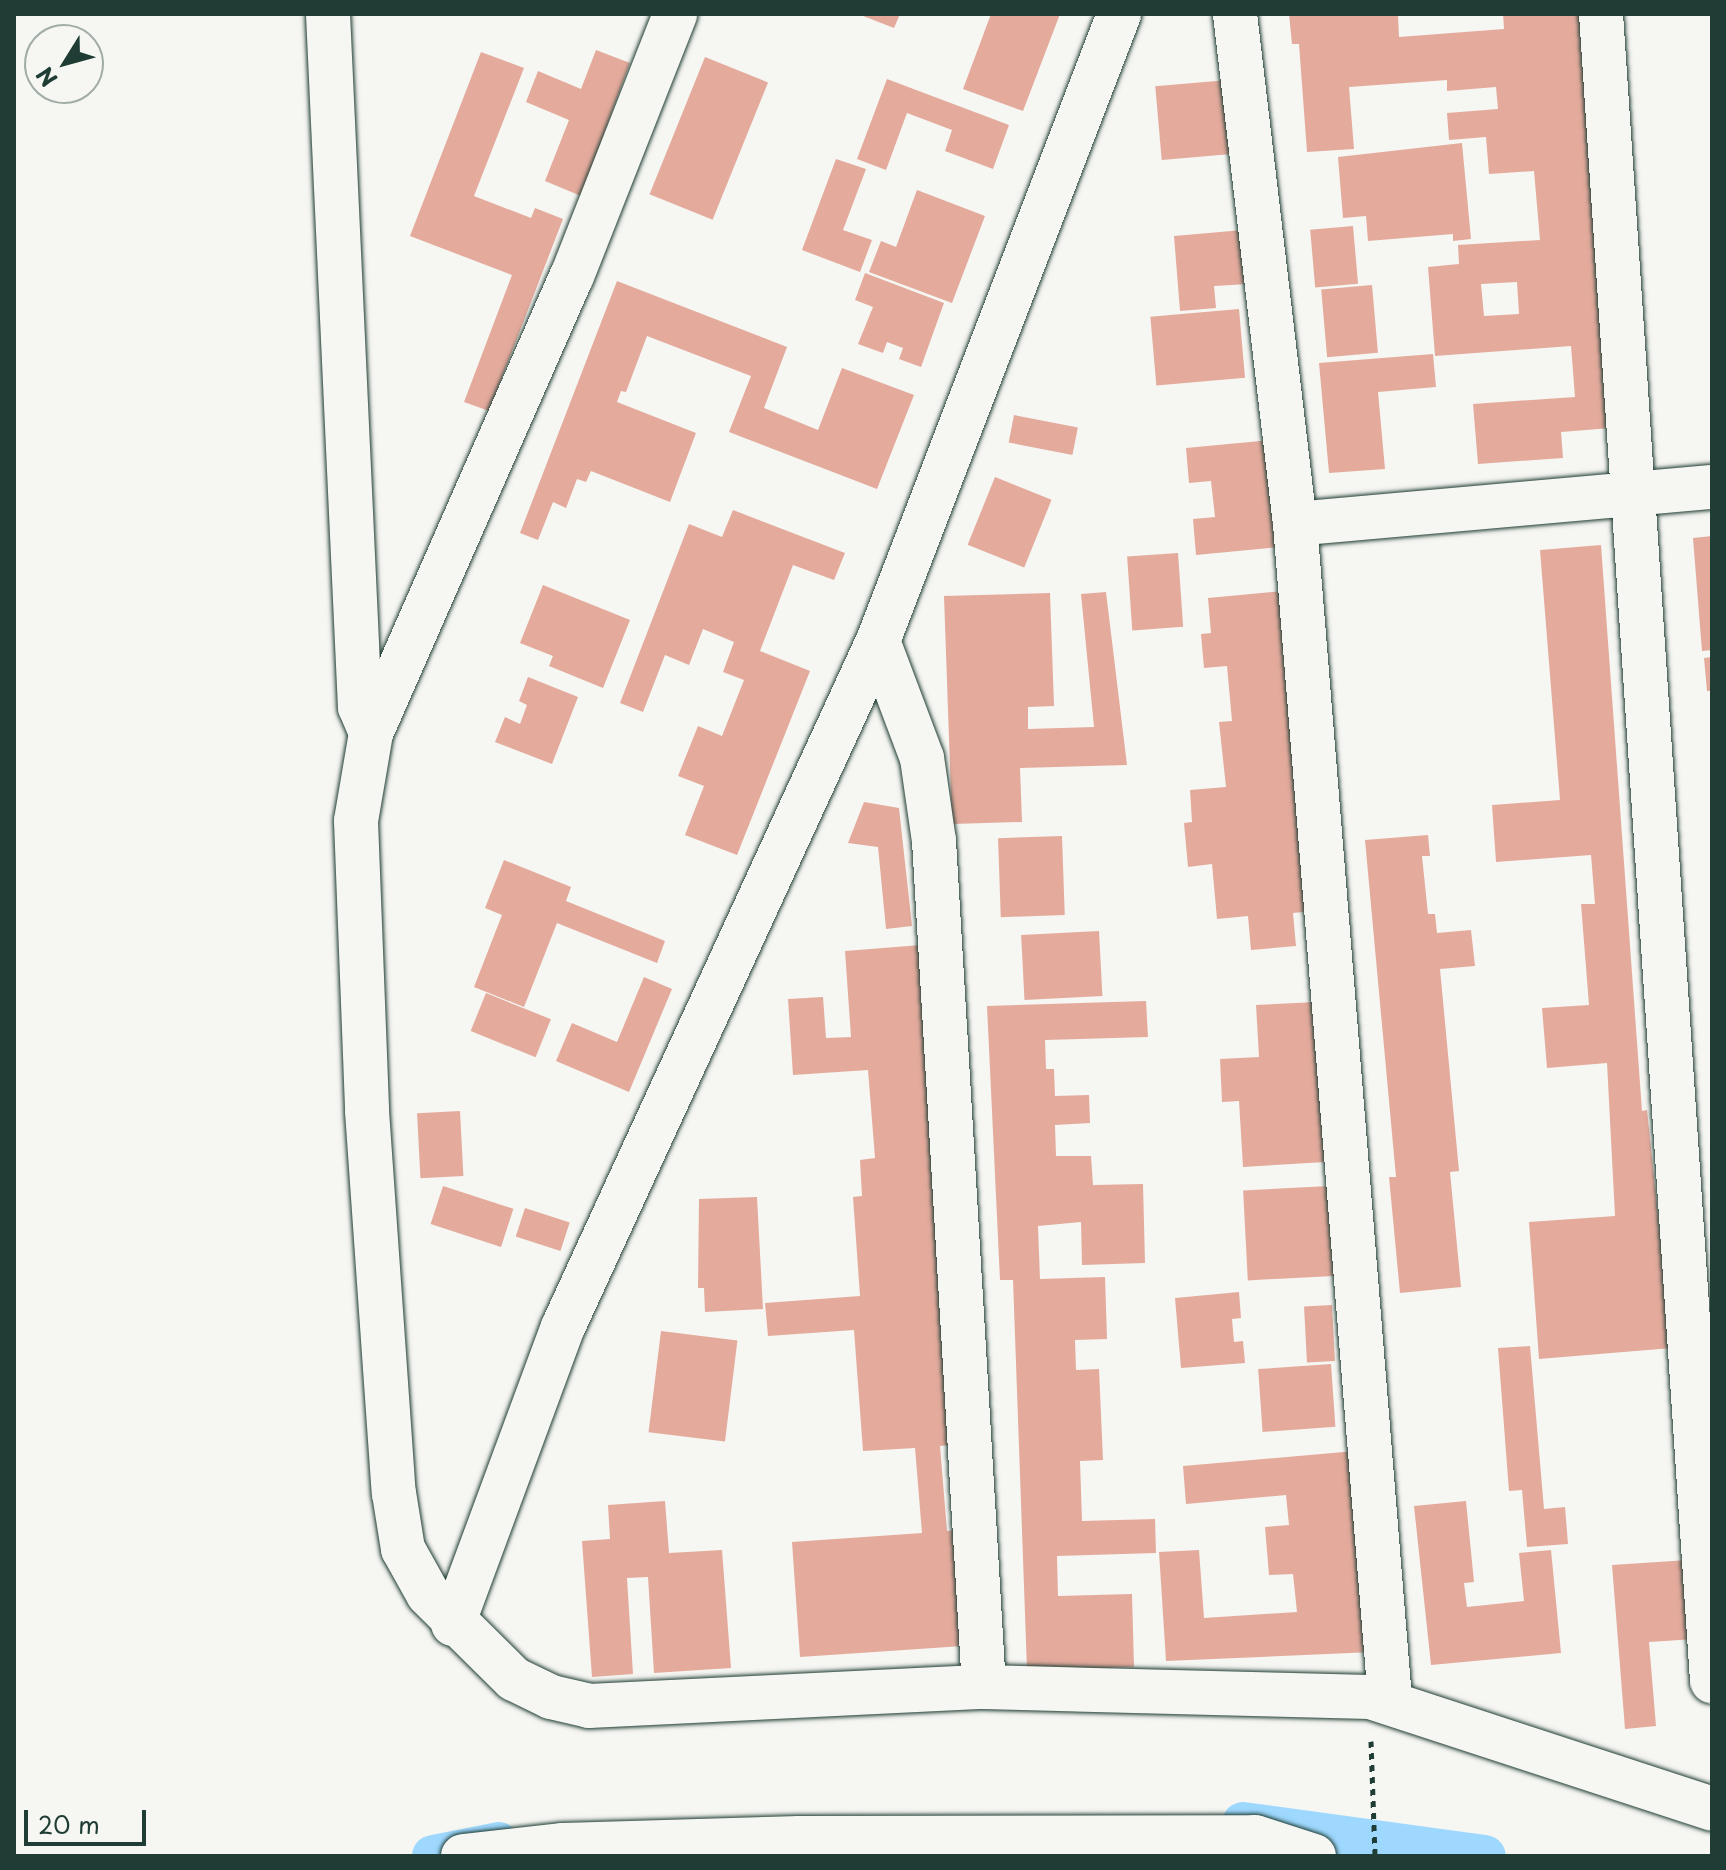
<!DOCTYPE html>
<html>
<head>
<meta charset="utf-8">
<style>
  body { margin:0 }
  #map { position:relative; width:1726px; height:1870px; overflow:hidden; background:#f6f6f2; font-family:"Playpen Sans",sans-serif }
  div>[style] { position:absolute }
  .canal>* { height:42px; margin:-21px; padding:0 21px; transform-origin:21px; border-radius:21px; background:#9ed8fe }
  .building>* { inset:0; background:#e4ab9d; transform-origin:0 0 }
  .path>* { height:5px; margin-top:-2.5px; transform-origin:0; background:repeating-linear-gradient(90deg,#1f3d34 0 6px,transparent 0 12px) }
  .roads { filter:drop-shadow(0 0 2px #1f3d34) drop-shadow(0 0 2px #1f3d34) }
  .street>* { height:44px; margin:-22px; padding:0 22px; transform-origin:22px; border-radius:22px; background:#f6f6f2 }
  span { translate:-50% -50%; white-space:nowrap; text-align:center; line-height:1.15; -webkit-text-stroke:6px #f6f6f2; paint-order:stroke }
  .frame { position:absolute; inset:0; border:16px solid #1f3d34; pointer-events:none }
  .north { position:absolute; left:24px; top:24px; width:80px; height:80px; box-sizing:border-box; background:#f6f6f2; border:2px solid #a0aca6; border-radius:50%; rotate:233deg; font-size:22px; font-weight:700; line-height:32px; text-align:center; color:#1f3d34 }
  .north::after { content:''; display:block; margin:auto; width:28px; height:36px; background:#1f3d34; clip-path:polygon(50% 0,100% 100%,50% 72%,0 100%) }
  .scale { position:absolute; left:24px; top:1810px; width:122px; height:36px; box-sizing:border-box; border:4px solid #1f3d34; border-top:0; padding-left:10px; font-size:24px; line-height:28px; white-space:nowrap; color:#1f3d34; -webkit-text-stroke:6px #f6f6f2; paint-order:stroke }
</style>
</head>
<body>
<div id="map">
  <div class="canal">
    <i style="left:1243px;top:1823px;width:244px;rotate:7.8deg"></i>
    <i style="left:433px;top:1856px;width:67px;rotate:-11.1deg"></i>
  </div>
  <div class="building">
    <i style="clip-path:polygon(858px 14px,900px 14px,894px 28px)"></i>
    <i style="clip-path:polygon(991px 14px,1060px 14px,1023px 111px,963px 89px)"></i>
    <i style="clip-path:polygon(evenodd,1289px 14px,1398px 14px,1399px 37px,1504px 29px,1503px 14px,1586px 14px,1611px 428px,1561px 432px,1563px 458px,1478px 464px,1473px 404px,1575px 397px,1571px 346px,1435px 356px,1428px 267px,1459px 264px,1458px 245px,1540px 240px,1534px 171px,1489px 174px,1486px 137px,1449px 140px,1447px 113px,1498px 109px,1496px 87px,1447px 91px,1447px 80px,1349px 87px,1354px 149px,1307px 152px,1299px 44px,1292px 44px,1289px 14px,1517px 282px,1519px 314px,1484px 316px,1481px 284px,1517px 282px)"></i>
    <i style="clip-path:polygon(596px 50px,630px 63px,581px 196px,545px 181px,569px 120px,526px 102px,538px 71px,581px 89px)"></i>
    <i style="clip-path:polygon(481px 52px,524px 68px,474px 196px,531px 218px,535px 208px,563px 219px,489px 411px,464px 402px,512px 275px,410px 236px)"></i>
    <i style="left:705px;top:57px;width:68px;height:148px;rotate:22deg"></i>
    <i style="clip-path:polygon(887px 79px,1009px 125px,993px 169px,945px 151px,952px 130px,907px 113px,886px 170px,857px 159px)"></i>
    <i style="left:1228px;top:80px;width:74px;height:73px;rotate:85deg"></i>
    <i style="clip-path:polygon(1462px 143px,1471px 239px,1453px 241px,1453px 234px,1368px 241px,1366px 216px,1343px 218px,1338px 157px)"></i>
    <i style="clip-path:polygon(836px 159px,866px 169px,843px 230px,872px 240px,860px 272px,802px 250px)"></i>
    <i style="clip-path:polygon(917px 190px,985px 216px,952px 303px,869px 272px,881px 241px,896px 247px)"></i>
    <i style="left:1353px;top:226px;width:58px;height:43px;rotate:85deg"></i>
    <i style="clip-path:polygon(1243px 230px,1248px 284px,1214px 286px,1216px 308px,1180px 311px,1174px 236px)"></i>
    <i style="clip-path:polygon(865px 273px,944px 303px,921px 367px,899px 359px,903px 348px,887px 342px,883px 353px,858px 344px,873px 307px,855px 300px)"></i>
    <i style="clip-path:polygon(617px 281px,787px 347px,764px 408px,818px 430px,842px 368px,914px 395px,877px 489px,729px 432px,751px 376px,647px 336px,626px 392px,621px 391px,617px 402px,696px 433px,670px 502px,591px 471px,586px 482px,577px 479px,566px 508px,553px 502px,538px 540px,520px 533px)"></i>
    <i style="left:1372px;top:285px;width:68px;height:51px;rotate:85deg"></i>
    <i style="left:1239px;top:309px;width:69px;height:89px;rotate:85deg"></i>
    <i style="clip-path:polygon(1433px 354px,1436px 387px,1378px 392px,1385px 469px,1329px 473px,1319px 363px)"></i>
    <i style="left:1014px;top:415px;width:65px;height:28px;rotate:11deg"></i>
    <i style="clip-path:polygon(1271px 440px,1281px 547px,1196px 555px,1193px 519px,1215px 517px,1211px 481px,1189px 483px,1186px 448px)"></i>
    <i style="left:995px;top:477px;width:61px;height:73px;rotate:22deg"></i>
    <i style="clip-path:polygon(733px 510px,845px 553px,834px 580px,793px 565px,760px 651px,810px 671px,737px 855px,685px 835px,704px 786px,678px 776px,698px 726px,722px 736px,744px 680px,723px 672px,734px 642px,703px 629px,689px 665px,665px 655px,643px 712px,620px 703px,689px 524px,722px 537px)"></i>
    <i style="clip-path:polygon(1712px 536px,1712px 650px,1702px 651px,1693px 538px)"></i>
    <i style="clip-path:polygon(1601px 545px,1642px 1111px,1647px 1110px,1672px 1348px,1539px 1359px,1529px 1222px,1615px 1216px,1607px 1063px,1547px 1068px,1542px 1008px,1589px 1005px,1581px 904px,1595px 904px,1591px 855px,1496px 862px,1492px 805px,1560px 800px,1540px 550px)"></i>
    <i style="left:1178px;top:553px;width:74px;height:51px;rotate:86deg"></i>
    <i style="clip-path:polygon(543px 585px,630px 620px,603px 688px,549px 666px,553px 656px,520px 643px)"></i>
    <i style="clip-path:polygon(1283px 591px,1313px 911px,1293px 913px,1296px 946px,1251px 950px,1248px 916px,1217px 919px,1212px 864px,1188px 867px,1184px 823px,1192px 822px,1190px 790px,1226px 787px,1219px 722px,1232px 721px,1227px 666px,1204px 668px,1201px 634px,1211px 633px,1208px 598px)"></i>
    <i style="clip-path:polygon(1106px 592px,1127px 765px,1020px 768px,1022px 822px,952px 824px,944px 596px,1050px 593px,1054px 706px,1028px 707px,1028px 729px,1094px 727px,1081px 594px)"></i>
    <i style="clip-path:polygon(1712px 657px,1712px 691px,1707px 691px,1704px 658px)"></i>
    <i style="clip-path:polygon(528px 677px,578px 697px,552px 764px,495px 742px,505px 717px,520px 724px,527px 705px,519px 701px)"></i>
    <i style="clip-path:polygon(864px 802px,899px 808px,912px 926px,886px 929px,878px 847px,848px 843px)"></i>
    <i style="clip-path:polygon(1428px 835px,1430px 856px,1422px 856px,1428px 914px,1435px 914px,1437px 933px,1471px 930px,1475px 966px,1440px 969px,1459px 1171px,1450px 1172px,1461px 1287px,1400px 1293px,1389px 1177px,1396px 1177px,1365px 840px)"></i>
    <i style="left:1062px;top:836px;width:79px;height:64px;rotate:88deg"></i>
    <i style="clip-path:polygon(504px 860px,571px 887px,566px 901px,665px 941px,657px 963px,557px 923px,524px 1007px,474px 987px,502px 915px,485px 908px)"></i>
    <i style="left:1099px;top:931px;width:65px;height:78px;rotate:87deg"></i>
    <i style="clip-path:polygon(921px 945px,950px 1445px,940px 1446px,947px 1531px,955px 1530px,963px 1646px,800px 1657px,792px 1542px,922px 1533px,915px 1448px,863px 1451px,854px 1330px,768px 1336px,765px 1303px,860px 1296px,853px 1197px,862px 1196px,860px 1160px,875px 1158px,868px 1070px,793px 1075px,788px 999px,823px 997px,826px 1038px,851px 1037px,845px 951px)"></i>
    <i style="clip-path:polygon(644px 977px,672px 989px,629px 1092px,556px 1061px,572px 1023px,617px 1042px)"></i>
    <i style="left:486px;top:993px;width:70px;height:41px;rotate:22deg"></i>
    <i style="clip-path:polygon(1146px 1001px,1148px 1037px,1045px 1040px,1046px 1069px,1054px 1069px,1055px 1096px,1089px 1095px,1090px 1123px,1055px 1125px,1056px 1156px,1091px 1156px,1093px 1185px,1143px 1184px,1145px 1263px,1082px 1265px,1081px 1222px,1038px 1226px,1040px 1279px,1105px 1277px,1107px 1339px,1075px 1340px,1076px 1370px,1099px 1369px,1103px 1460px,1080px 1461px,1082px 1521px,1155px 1519px,1156px 1553px,1057px 1556px,1058px 1596px,1132px 1594px,1134px 1667px,1027px 1670px,1013px 1280px,1000px 1280px,987px 1006px)"></i>
    <i style="clip-path:polygon(1316px 1002px,1325px 1162px,1243px 1167px,1239px 1101px,1222px 1102px,1220px 1059px,1259px 1057px,1256px 1005px)"></i>
    <i style="left:460px;top:1111px;width:65px;height:43px;rotate:87deg"></i>
    <i style="left:443px;top:1186px;width:74px;height:40px;rotate:18deg"></i>
    <i style="left:1329px;top:1186px;width:90px;height:86px;rotate:87deg"></i>
    <i style="clip-path:polygon(757px 1197px,763px 1309px,705px 1312px,704px 1288px,698px 1288px,699px 1199px)"></i>
    <i style="left:525px;top:1208px;width:47px;height:30px;rotate:18deg"></i>
    <i style="clip-path:polygon(1239px 1292px,1241px 1318px,1232px 1319px,1234px 1342px,1243px 1341px,1245px 1363px,1181px 1368px,1175px 1298px)"></i>
    <i style="left:1332px;top:1305px;width:56px;height:28px;rotate:87deg"></i>
    <i style="left:661px;top:1331px;width:77px;height:102px;rotate:7deg"></i>
    <i style="clip-path:polygon(1530px 1346px,1544px 1509px,1565px 1507px,1568px 1544px,1527px 1547px,1522px 1490px,1509px 1491px,1498px 1348px)"></i>
    <i style="left:1331px;top:1364px;width:63px;height:73px;rotate:86deg"></i>
    <i style="clip-path:polygon(1355px 1451px,1373px 1652px,1166px 1661px,1159px 1552px,1199px 1550px,1204px 1618px,1297px 1612px,1293px 1574px,1269px 1575px,1265px 1527px,1289px 1525px,1286px 1495px,1186px 1504px,1183px 1466px)"></i>
    <i style="clip-path:polygon(665px 1501px,669px 1553px,722px 1550px,731px 1668px,654px 1673px,648px 1577px,627px 1578px,633px 1674px,592px 1677px,582px 1541px,610px 1539px,608px 1505px)"></i>
    <i style="clip-path:polygon(1466px 1501px,1474px 1582px,1464px 1583px,1467px 1607px,1524px 1601px,1519px 1553px,1551px 1550px,1561px 1653px,1431px 1665px,1414px 1506px)"></i>
    <i style="clip-path:polygon(1688px 1560px,1695px 1639px,1649px 1642px,1656px 1726px,1625px 1729px,1612px 1565px)"></i>
  </div>
  <div class="path">
    <i style="left:1371px;top:1741px;width:115px;rotate:88deg"></i>
  </div>
  <div class="roads">
    <div class="street">
      <i style="left:328px;top:14px;width:694px;rotate:87.36deg"></i>
      <i style="left:360px;top:707px;width:28px;rotate:67deg"></i>
      <i style="left:371px;top:733px;width:89px;rotate:99.7deg"></i>
      <i style="left:356px;top:821px;width:290px;rotate:87.8deg"></i>
      <i style="left:367px;top:1111px;width:383px;rotate:86deg"></i>
      <i style="left:394px;top:1493px;width:57px;rotate:80.9deg"></i>
      <i style="left:403px;top:1549px;width:51px;rotate:60.9deg"></i>
      <i style="left:428px;top:1594px;width:121px;rotate:44.7deg"></i>
      <i style="left:514px;top:1679px;width:41px;rotate:25.9deg"></i>
      <i style="left:551px;top:1697px;width:39px;rotate:13deg"></i>
      <i style="left:589px;top:1706px;width:395px;rotate:-2.8deg"></i>
      <i style="left:984px;top:1687px;width:386px;rotate:1.5deg"></i>
      <i style="left:1370px;top:1697px;width:360px;rotate:18.1deg"></i>
      <i style="left:1235px;top:14px;width:514px;rotate:83.29deg"></i>
      <i style="left:1295px;top:524px;width:1179px;rotate:85.38deg"></i>
      <i style="left:1601px;top:14px;width:1671px;rotate:86.19deg"></i>
      <i style="left:1295px;top:524px;width:419px;rotate:-5.1deg"></i>
      <i style="left:878px;top:641px;width:125px;rotate:69.4deg"></i>
      <i style="left:922px;top:758px;width:84px;rotate:81.8deg"></i>
      <i style="left:934px;top:841px;width:847px;rotate:86.62deg"></i>
      <i style="left:371px;top:733px;width:499px;rotate:-66.3deg"></i>
      <i style="left:572px;top:276px;width:282px;rotate:-68.5deg"></i>
      <i style="left:453px;top:1624px;width:317px;rotate:-69.7deg"></i>
      <i style="left:563px;top:1327px;width:755px;rotate:-65.34deg"></i>
      <i style="left:878px;top:641px;width:672px;rotate:-68.97deg"></i>
      <i style="left:463px;top:1856px;width:101px;rotate:-6.3deg"></i>
      <i style="left:563px;top:1845px;width:236px;rotate:-1.7deg"></i>
      <i style="left:799px;top:1838px;width:456px;rotate:-0.1deg"></i>
      <i style="left:1255px;top:1837px;width:62px;rotate:17.9deg"></i>
    </div>
  </div>
  <div class="frame"></div>
  <div class="north">N</div>
  <div class="scale">20 m</div>
</div>
</body>
</html>
